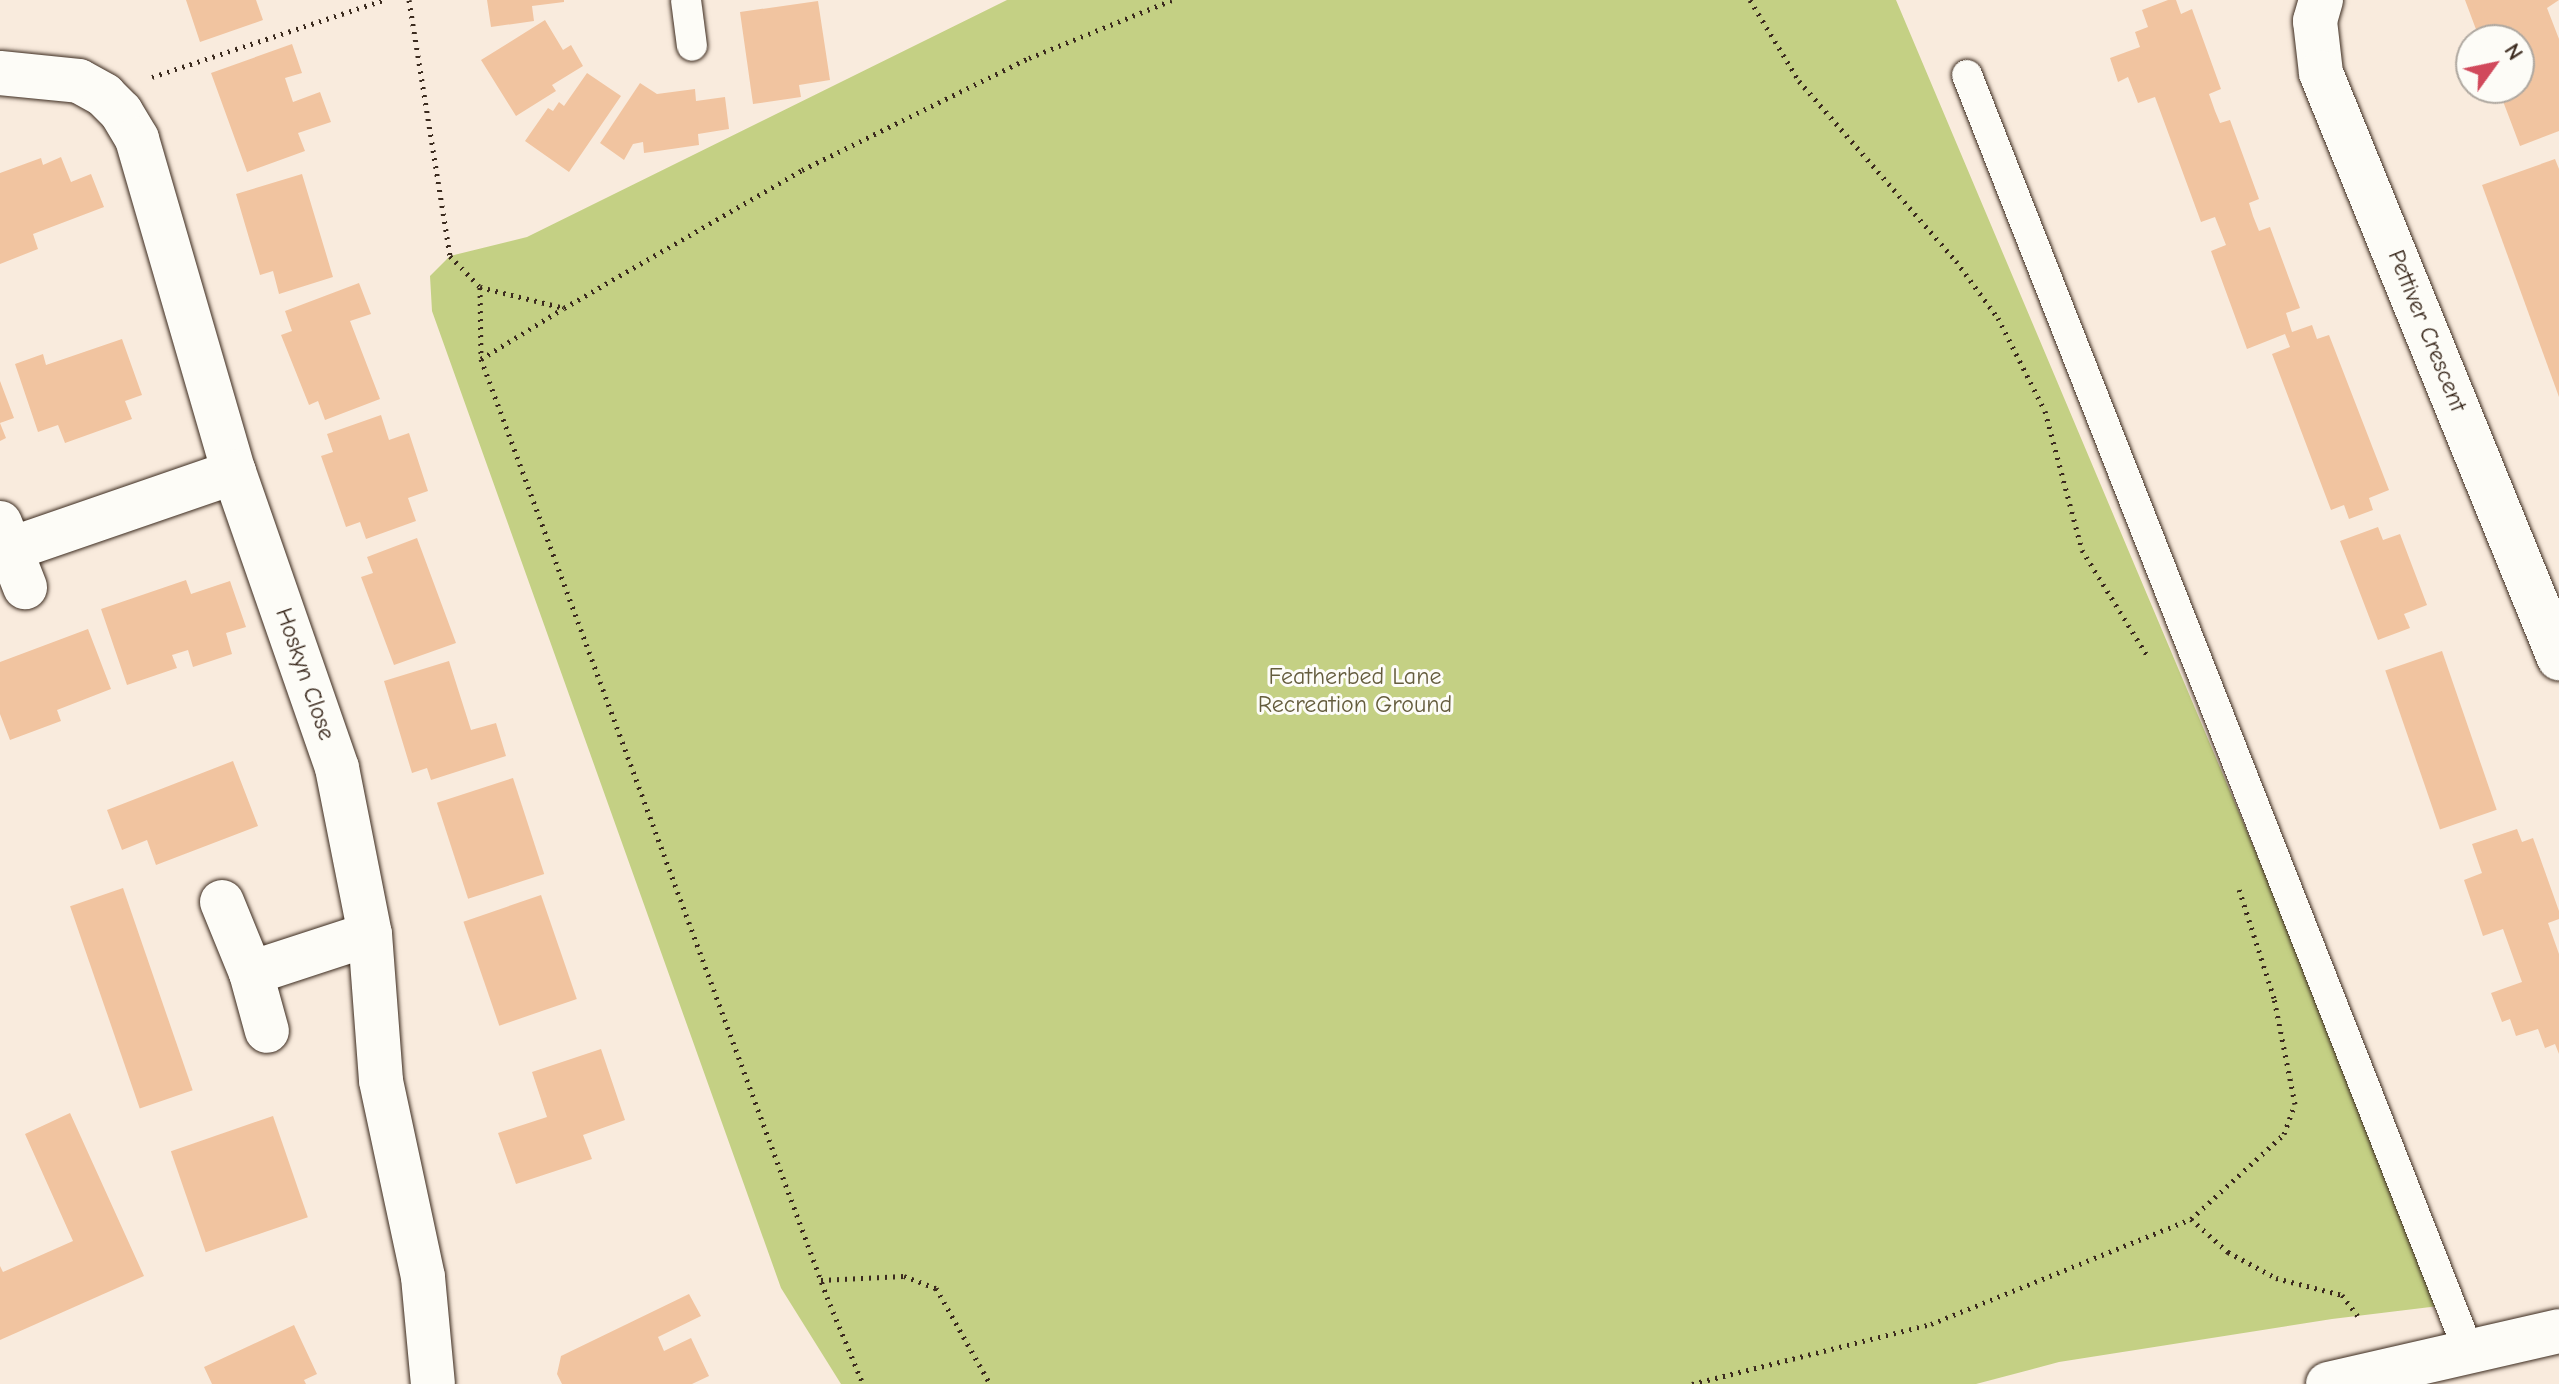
<!DOCTYPE html>
<style>
body{margin:0}
#map{position:relative;width:2559px;height:1384px;overflow:hidden;background:#f9ebdd;font-family:"Comic Neue",sans-serif}
div>[style]{position:absolute}
.green>*{inset:0;background:#c4d084}
.building>*{inset:0;background:#f1c4a0;transform-origin:0 0}
.path>*{height:5px;margin-top:-2.5px;transform-origin:0;background:repeating-linear-gradient(90deg,#3b2a1e 0 2px,transparent 0 8px)}
.roads{filter:drop-shadow(0 0 2px #3b2a1e) drop-shadow(0 0 2px #3b2a1e)}
.lane>*{height:30px;margin:-15px;padding:0 15px;transform-origin:15px;border-radius:15px;background:#fdfcf7}
.street>*{height:44px;margin:-22px;padding:0 22px;transform-origin:22px;border-radius:22px;background:#fdfcf7}
span{translate:-50% -50%;white-space:nowrap;text-align:center;line-height:1.15;-webkit-text-stroke:6px #fdfcf7;paint-order:stroke}
.street-label{font-size:24px;color:#3b2a1e}
.park-label{font-size:24px;color:#645c3d}
.north{position:absolute;left:2455px;top:24px;width:80px;height:80px;box-sizing:border-box;background:#fdfcf7;border:2px solid #afa8a0;border-radius:50%;rotate:57deg;font-size:22px;font-weight:700;line-height:32px;text-align:center;color:#3b2a1e}
.north::after{content:'';display:block;margin:auto;width:28px;height:36px;background:#d1495b;clip-path:polygon(50% 0,100% 100%,50% 72%,0 100%)}
</style>
<div id="map">
<div class="green">
<div style="clip-path:polygon(1007px 0,1896px 0,2447px 1305px,2332px 1319px,2059px 1362px,1976px 1384px,841px 1384px,781px 1288px,432px 311px,430px 276px,450px 256px,527px 237px)"></div>
</div>
<div class="building">
<div style="clip-path:polygon(186px 0,256px 0,263px 20px,200px 42px)"></div>
<div style="clip-path:polygon(487px 0,564px 0,564px 2px,532px 6px,534px 21px,491px 27px)"></div>
<div style="clip-path:polygon(2168px 0,2176px 0,2181px 14px,2192px 9px,2221px 89px,2209px 94px,2215px 111px,2220px 123px,2230px 120px,2259px 199px,2249px 203px,2253px 216px,2259px 231px,2270px 227px,2300px 308px,2286px 313px,2292px 332px,2312px 325px,2317px 339px,2329px 335px,2389px 490px,2369px 498px,2373px 510px,2349px 519px,2344px 505px,2331px 510px,2272px 354px,2290px 347px,2285px 334px,2247px 349px,2211px 251px,2226px 245px,2215px 217px,2201px 222px,2155px 97px,2138px 103px,2128px 77px,2118px 82px,2110px 58px,2140px 47px,2135px 32px,2148px 27px,2142px 10px)"></div>
<div style="clip-path:polygon(2465px 0,2559px 0,2547px 8px,2559px 39px,2559px 131px,2520px 146px,2498px 88px,2519px 88px,2519px 40px,2480px 40px)"></div>
<div style="clip-path:polygon(818px 1px,830px 80px,799px 85px,801px 97px,753px 104px,740px 12px)"></div>
<div style="clip-path:polygon(545px 20px,563px 50px,571px 45px,583px 66px,552px 85px,556px 91px,516px 116px,481px 60px)"></div>
<div style="clip-path:polygon(292px 44px,302px 73px,285px 78px,293px 102px,320px 92px,331px 122px,298px 133px,305px 151px,247px 172px,211px 73px)"></div>
<div style="clip-path:polygon(587px 73px,621px 96px,569px 172px,525px 141px,548px 108px,553px 111px,559px 102px,564px 106px)"></div>
<div style="clip-path:polygon(640px 83px,657px 94px,695px 89px,696px 101px,725px 97px,729px 129px,698px 134px,699px 145px,644px 153px,643px 142px,633px 144px,624px 160px,600px 143px)"></div>
<div style="clip-path:polygon(61px 157px,71px 182px,91px 174px,104px 207px,33px 234px,38px 249px,0 264px,0 173px,41px 158px,43px 165px)"></div>
<div style="clip-path:polygon(2555px 159px,2559px 169px,2559px 397px,2482px 185px)"></div>
<div style="clip-path:polygon(302px 174px,333px 277px,279px 294px,273px 271px,260px 275px,236px 194px)"></div>
<div style="clip-path:polygon(359px 283px,371px 314px,350px 321px,380px 399px,325px 420px,318px 401px,309px 405px,281px 335px,292px 331px,285px 311px)"></div>
<div style="clip-path:polygon(122px 339px,142px 395px,125px 401px,132px 419px,65px 443px,58px 425px,38px 432px,15px 364px,43px 354px,46px 365px)"></div>
<div style="clip-path:polygon(0 381px,14px 418px,0 423px,6px 438px,0 441px)"></div>
<div style="clip-path:polygon(381px 415px,389px 440px,409px 433px,428px 491px,408px 498px,416px 521px,366px 539px,360px 522px,346px 527px,321px 456px,333px 452px,327px 434px)"></div>
<div style="clip-path:polygon(2378px 527px,2383px 540px,2400px 534px,2427px 605px,2404px 614px,2410px 628px,2378px 640px,2340px 541px)"></div>
<div style="clip-path:polygon(417px 538px,456px 643px,394px 665px,361px 577px,373px 573px,367px 557px)"></div>
<div style="clip-path:polygon(186px 580px,191px 594px,230px 581px,246px 627px,226px 633px,232px 654px,193px 667px,188px 650px,172px 655px,177px 668px,127px 685px,101px 609px)"></div>
<div style="clip-path:polygon(88px 629px,111px 689px,57px 710px,61px 721px,10px 740px,0 714px,0 662px)"></div>
<div style="left:2442px;top:651px;width:168px;height:60px;rotate:71deg"></div>
<div style="clip-path:polygon(449px 661px,471px 730px,496px 723px,506px 756px,431px 780px,427px 768px,412px 773px,384px 681px)"></div>
<div style="clip-path:polygon(233px 761px,258px 826px,156px 865px,147px 840px,122px 850px,107px 810px)"></div>
<div style="left:513px;top:778px;width:101px;height:80px;rotate:72deg"></div>
<div style="clip-path:polygon(2517px 829px,2522px 842px,2533px 838px,2559px 911px,2559px 919px,2548px 923px,2559px 954px,2559px 1054px,2555px 1044px,2545px 1048px,2538px 1029px,2516px 1036px,2510px 1019px,2502px 1022px,2491px 993px,2522px 982px,2503px 929px,2483px 936px,2464px 880px,2482px 873px,2472px 844px)"></div>
<div style="left:123px;top:888px;width:214px;height:56px;rotate:71deg"></div>
<div style="left:541px;top:895px;width:110px;height:82px;rotate:71deg"></div>
<div style="clip-path:polygon(601px 1049px,625px 1120px,583px 1135px,592px 1159px,516px 1184px,498px 1133px,547px 1117px,532px 1072px)"></div>
<div style="clip-path:polygon(70px 1113px,144px 1276px,0 1340px,0 1266px,3px 1272px,73px 1241px,25px 1134px)"></div>
<div style="left:273px;top:1116px;width:107px;height:108px;rotate:71deg"></div>
<div style="clip-path:polygon(689px 1294px,701px 1316px,658px 1337px,664px 1351px,691px 1338px,709px 1376px,692px 1384px,562px 1384px,557px 1374px,561px 1356px)"></div>
<div style="clip-path:polygon(294px 1325px,317px 1374px,304px 1380px,306px 1384px,212px 1384px,204px 1367px)"></div>
</div>
<div class="path">
<div style="left:409px;top:0;width:259px;rotate:80.9deg"></div>
<div style="left:450px;top:256px;width:43px;rotate:45.9deg"></div>
<div style="left:480px;top:287px;width:72px;rotate:89.2deg"></div>
<div style="left:481px;top:359px;width:1000px;rotate:69.75deg"></div>
<div style="left:827px;top:1297px;width:94px;rotate:67.5deg"></div>
<div style="left:1750px;top:0;width:95px;rotate:58.8deg"></div>
<div style="left:1799px;top:81px;width:239px;rotate:48.9deg"></div>
<div style="left:1956px;top:261px;width:71px;rotate:53.6deg"></div>
<div style="left:1998px;top:318px;width:104px;rotate:63.2deg"></div>
<div style="left:2045px;top:411px;width:144px;rotate:75.1deg"></div>
<div style="left:2082px;top:550px;width:126px;rotate:58.3deg"></div>
<div style="left:152px;top:77px;width:243px;rotate:-18.4deg"></div>
<div style="left:480px;top:287px;width:87px;rotate:14deg"></div>
<div style="left:564px;top:308px;width:275px;rotate:-30.1deg"></div>
<div style="left:802px;top:170px;width:253px;rotate:-26.3deg"></div>
<div style="left:1029px;top:58px;width:154px;rotate:-22.1deg"></div>
<div style="left:481px;top:359px;width:97px;rotate:-31.6deg"></div>
<div style="left:2191px;top:1219px;width:50px;rotate:41.7deg"></div>
<div style="left:2228px;top:1252px;width:55px;rotate:28.4deg"></div>
<div style="left:2276px;top:1278px;width:68px;rotate:14.4deg"></div>
<div style="left:2342px;top:1295px;width:26px;rotate:53deg"></div>
<div style="left:821px;top:1280px;width:83px;rotate:-2.8deg"></div>
<div style="left:904px;top:1276px;width:34px;rotate:21deg"></div>
<div style="left:936px;top:1288px;width:110px;rotate:60.6deg"></div>
<div style="left:1692px;top:1384px;width:246px;rotate:-14.1deg"></div>
<div style="left:1931px;top:1324px;width:280px;rotate:-22deg"></div>
<div style="left:2191px;top:1219px;width:126px;rotate:-42.4deg"></div>
<div style="left:2284px;top:1134px;width:32px;rotate:-70deg"></div>
<div style="left:2295px;top:1104px;width:108px;rotate:-101.2deg"></div>
<div style="left:2274px;top:998px;width:114px;rotate:-107.8deg"></div>
</div>
<div class="roads">
<div class="lane">
<div style="left:686px;top:0;width:46px;rotate:82.6deg"></div>
<div style="left:1967px;top:75px;width:1372px;rotate:68.54deg"></div>
</div>
<div class="street">
<div style="left:2321px;top:0;width:22px;rotate:106deg"></div>
<div style="left:2315px;top:21px;width:52px;rotate:83.4deg"></div>
<div style="left:2321px;top:73px;width:632px;rotate:67.86deg"></div>
<div style="left:0;top:73px;width:79px;rotate:5.8deg"></div>
<div style="left:79px;top:81px;width:29px;rotate:29deg"></div>
<div style="left:104px;top:95px;width:24px;rotate:45deg"></div>
<div style="left:121px;top:112px;width:31px;rotate:59deg"></div>
<div style="left:137px;top:139px;width:347px;rotate:73.8deg"></div>
<div style="left:234px;top:472px;width:313px;rotate:70.8deg"></div>
<div style="left:337px;top:768px;width:169px;rotate:78.8deg"></div>
<div style="left:370px;top:934px;width:147px;rotate:85.7deg"></div>
<div style="left:381px;top:1081px;width:200px;rotate:77.9deg"></div>
<div style="left:423px;top:1277px;width:107px;rotate:84.7deg"></div>
<div style="left:0;top:523px;width:69px;rotate:68.7deg"></div>
<div style="left:11px;top:549px;width:236px;rotate:-19deg"></div>
<div style="left:222px;top:902px;width:77px;rotate:67.8deg"></div>
<div style="left:251px;top:973px;width:60px;rotate:74.6deg"></div>
<div style="left:251px;top:973px;width:125px;rotate:-18.1deg"></div>
<div style="left:2328px;top:1384px;width:237px;rotate:-12.9deg"></div>
</div>
</div>
<div class="street-label">
<span style="left:2427px;top:331px;rotate:68deg">Pettiver Crescent</span>
<span style="left:305px;top:674px;rotate:71deg">Hoskyn Close</span>
</div>
<div class="park-label">
<span style="left:1355px;top:691px">Featherbed Lane<br>Recreation Ground</span>
</div>
<div class="north">N</div>
</div>
